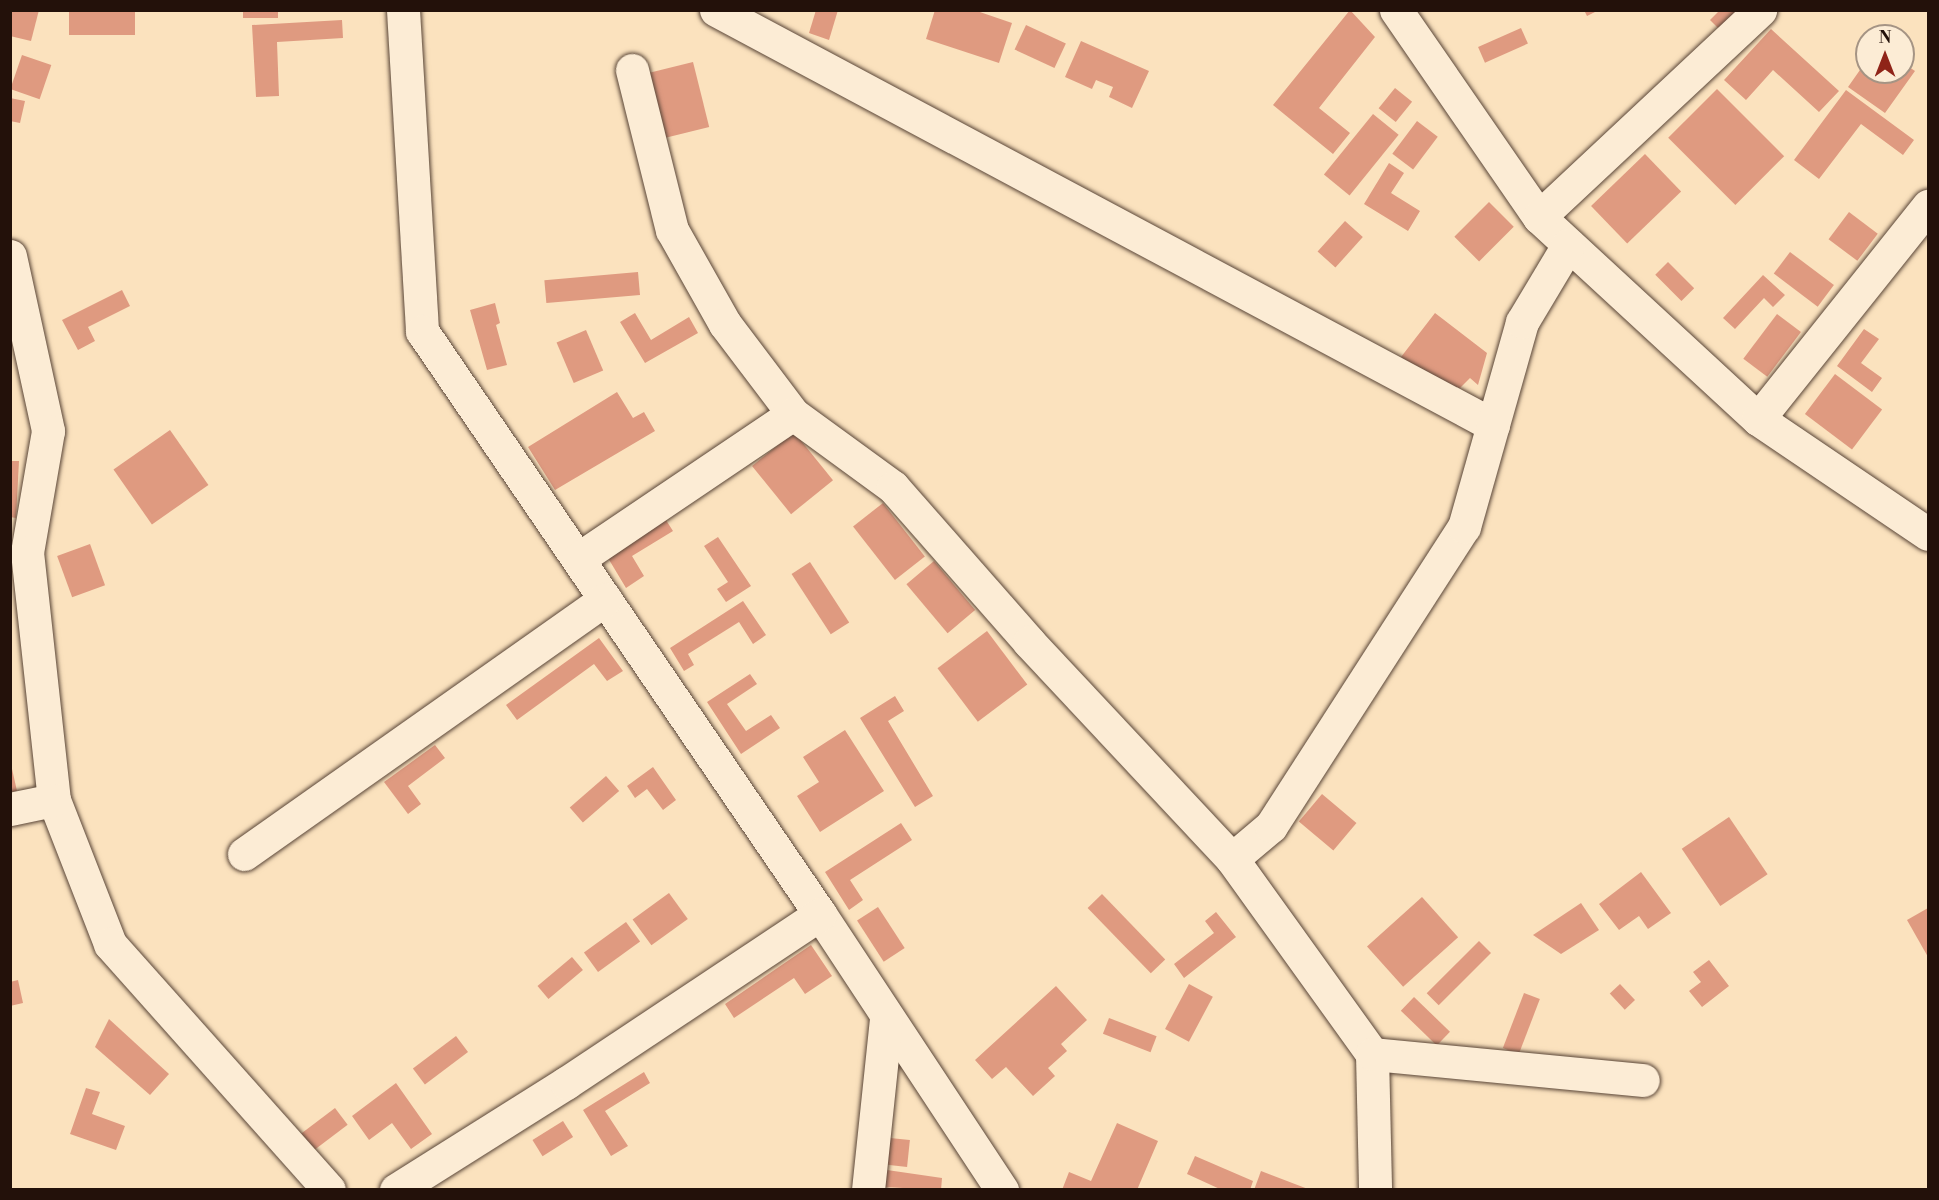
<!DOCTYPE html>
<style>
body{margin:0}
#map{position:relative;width:1939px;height:1200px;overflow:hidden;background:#fbe2be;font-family:"Libre Bodoni",serif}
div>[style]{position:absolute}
.building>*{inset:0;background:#df9a80;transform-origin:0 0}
.roads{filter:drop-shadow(0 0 2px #594537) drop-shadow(0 0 2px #594537)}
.minor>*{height:33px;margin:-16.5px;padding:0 16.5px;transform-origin:16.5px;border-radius:16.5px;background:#fcecd5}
span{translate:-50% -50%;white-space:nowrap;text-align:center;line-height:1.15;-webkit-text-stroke:4.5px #fcecd5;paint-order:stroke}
.frame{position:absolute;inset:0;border:12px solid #23110a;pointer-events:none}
.north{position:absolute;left:1855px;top:24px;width:60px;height:60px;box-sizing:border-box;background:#fcecd5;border:2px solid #a59484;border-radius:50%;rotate:0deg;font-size:16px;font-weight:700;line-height:24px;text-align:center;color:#23110a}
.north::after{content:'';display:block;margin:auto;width:21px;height:27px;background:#8f2418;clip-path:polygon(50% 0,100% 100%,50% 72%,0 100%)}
</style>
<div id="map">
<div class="building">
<div style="clip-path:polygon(10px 10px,39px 10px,31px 41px,10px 36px)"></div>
<div style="left:69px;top:10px;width:66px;height:25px"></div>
<div style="left:243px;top:10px;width:35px;height:8px"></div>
<div style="clip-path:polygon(816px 10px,838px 10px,829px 40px,809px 33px)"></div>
<div style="clip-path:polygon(935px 10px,974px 10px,1012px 23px,999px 63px,926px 39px)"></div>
<div style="clip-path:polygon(1350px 10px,1375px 37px,1319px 108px,1350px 133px,1333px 154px,1273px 105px)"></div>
<div style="clip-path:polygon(1584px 10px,1599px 10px,1587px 16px)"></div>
<div style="clip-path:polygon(1720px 10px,1750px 10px,1725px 35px,1710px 20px)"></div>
<div style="clip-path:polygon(342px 20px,343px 38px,277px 42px,279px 96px,256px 97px,252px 25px)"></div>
<div style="left:1026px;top:25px;width:44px;height:27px;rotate:25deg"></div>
<div style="left:1521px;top:28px;width:17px;height:47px;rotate:66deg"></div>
<div style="clip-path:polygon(1771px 29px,1839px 91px,1819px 112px,1773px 70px,1746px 100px,1724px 80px)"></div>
<div style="clip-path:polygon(1081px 41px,1149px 71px,1132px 108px,1109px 97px,1113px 87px,1096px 80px,1092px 89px,1065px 77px)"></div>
<div style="left:22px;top:55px;width:31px;height:36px;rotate:19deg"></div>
<div style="clip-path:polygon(1867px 60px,1867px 72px,1903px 72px,1903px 63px,1915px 71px,1885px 113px,1848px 87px)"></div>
<div style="left:693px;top:62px;width:67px;height:48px;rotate:76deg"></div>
<div style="left:1395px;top:88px;width:22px;height:26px;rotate:39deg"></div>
<div style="left:1717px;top:89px;width:95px;height:69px;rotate:45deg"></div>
<div style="clip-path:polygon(1846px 90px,1914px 140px,1903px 155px,1861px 124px,1819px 179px,1794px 160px)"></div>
<div style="clip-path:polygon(10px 98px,25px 101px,20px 123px,10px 121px)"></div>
<div style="left:1373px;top:114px;width:33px;height:78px;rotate:39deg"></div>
<div style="left:1417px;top:121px;width:26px;height:41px;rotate:37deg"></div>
<div style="left:1645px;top:154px;width:52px;height:75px;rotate:46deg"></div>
<div style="clip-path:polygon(1389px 163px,1404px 173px,1391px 193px,1420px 211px,1408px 231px,1364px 204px)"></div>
<div style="left:1489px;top:202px;width:35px;height:49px;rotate:45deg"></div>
<div style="left:1849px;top:212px;width:36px;height:34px;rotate:37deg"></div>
<div style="left:1345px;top:221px;width:24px;height:41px;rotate:42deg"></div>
<div style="left:1790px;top:252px;width:55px;height:27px;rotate:37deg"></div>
<div style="left:1668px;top:262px;width:37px;height:18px;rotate:45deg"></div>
<div style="left:638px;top:272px;width:23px;height:94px;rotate:85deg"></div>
<div style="clip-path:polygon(1763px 275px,1785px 295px,1773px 307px,1764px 298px,1735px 329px,1723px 318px)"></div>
<div style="clip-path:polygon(122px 290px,130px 306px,88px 327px,95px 341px,78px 350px,62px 320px)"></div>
<div style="clip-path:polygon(495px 303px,500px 323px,496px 325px,507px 365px,487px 370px,470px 310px)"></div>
<div style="clip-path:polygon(635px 313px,651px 340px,689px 317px,698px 333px,645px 363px,620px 322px)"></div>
<div style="clip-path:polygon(1435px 313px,1487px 353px,1478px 385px,1470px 378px,1452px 396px,1401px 357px)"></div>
<div style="left:1777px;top:314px;width:30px;height:56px;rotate:37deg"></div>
<div style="clip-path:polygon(1864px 329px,1879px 339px,1861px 363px,1882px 378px,1872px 392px,1837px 366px)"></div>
<div style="left:586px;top:330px;width:44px;height:32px;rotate:67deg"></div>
<div style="left:1835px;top:374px;width:59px;height:50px;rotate:37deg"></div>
<div style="clip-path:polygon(617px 392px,633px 418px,644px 412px,655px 431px,555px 490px,528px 447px)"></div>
<div style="left:170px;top:430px;width:67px;height:69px;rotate:55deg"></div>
<div style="left:794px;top:432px;width:62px;height:54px;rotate:51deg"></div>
<div style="clip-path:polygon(10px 461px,19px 461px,16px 518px,10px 517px)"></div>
<div style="left:883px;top:503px;width:68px;height:38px;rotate:52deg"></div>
<div style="clip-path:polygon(664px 517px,673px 531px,632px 556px,644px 576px,626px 588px,605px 553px)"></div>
<div style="clip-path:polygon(718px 537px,751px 586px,726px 602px,717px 589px,728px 582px,704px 546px)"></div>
<div style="left:90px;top:544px;width:44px;height:35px;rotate:70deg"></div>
<div style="left:934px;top:561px;width:64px;height:36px;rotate:50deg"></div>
<div style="left:810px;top:562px;width:72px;height:22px;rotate:57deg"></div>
<div style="clip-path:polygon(743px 601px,766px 635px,753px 644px,739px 622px,688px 654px,694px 665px,684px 671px,670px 648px)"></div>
<div style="left:987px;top:631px;width:67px;height:62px;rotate:53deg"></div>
<div style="clip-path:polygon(599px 638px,623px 671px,607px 681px,594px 664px,517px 720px,506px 705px)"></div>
<div style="clip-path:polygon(750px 674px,757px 684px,727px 704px,746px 731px,771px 715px,780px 728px,741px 754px,707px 702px)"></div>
<div style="clip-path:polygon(895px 696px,904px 711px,888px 721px,933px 796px,915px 807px,860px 718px)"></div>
<div style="clip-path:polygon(845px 730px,884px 791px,820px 832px,797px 796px,819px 782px,803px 757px)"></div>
<div style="clip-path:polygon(435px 745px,445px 758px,408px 786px,421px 804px,408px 814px,384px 782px)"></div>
<div style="clip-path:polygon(10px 760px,17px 791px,10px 792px)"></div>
<div style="clip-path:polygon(653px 767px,676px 800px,663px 810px,647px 789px,635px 798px,627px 786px)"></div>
<div style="left:606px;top:776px;width:20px;height:48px;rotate:49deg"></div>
<div style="left:1322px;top:794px;width:45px;height:36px;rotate:40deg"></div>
<div style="left:1729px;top:817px;width:69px;height:57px;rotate:56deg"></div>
<div style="clip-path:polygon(901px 823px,912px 840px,850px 880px,863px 900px,849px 910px,825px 872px)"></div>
<div style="clip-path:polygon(1641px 872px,1671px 913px,1648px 929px,1639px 916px,1619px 930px,1599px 904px)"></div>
<div style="left:669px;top:893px;width:32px;height:45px;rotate:54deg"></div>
<div style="left:1102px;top:894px;width:91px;height:20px;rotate:46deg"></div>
<div style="left:1422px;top:897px;width:54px;height:74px;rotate:48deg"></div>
<div style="clip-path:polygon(1581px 903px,1599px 930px,1561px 954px,1533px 935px)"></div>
<div style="left:878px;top:907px;width:49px;height:25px;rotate:57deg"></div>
<div style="clip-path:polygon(1928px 908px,1928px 957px,1907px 920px)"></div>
<div style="clip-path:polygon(1216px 912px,1236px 937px,1184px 978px,1174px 964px,1214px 933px,1205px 921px)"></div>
<div style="left:626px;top:922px;width:24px;height:52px;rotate:54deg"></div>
<div style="left:1479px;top:941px;width:17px;height:74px;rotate:45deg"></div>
<div style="clip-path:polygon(811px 945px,832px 976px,805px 994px,794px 978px,734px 1018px,725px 1004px)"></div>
<div style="left:572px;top:957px;width:17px;height:45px;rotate:50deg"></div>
<div style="clip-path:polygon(1709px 960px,1729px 986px,1702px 1007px,1689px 991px,1701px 982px,1693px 972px)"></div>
<div style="clip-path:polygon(18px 980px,23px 1003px,10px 1006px,10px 982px)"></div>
<div style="left:1189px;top:984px;width:27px;height:51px;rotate:28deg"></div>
<div style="left:1620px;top:984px;width:22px;height:14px;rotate:47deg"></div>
<div style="clip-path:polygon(1056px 986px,1087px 1020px,1061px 1044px,1067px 1051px,1048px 1068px,1055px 1076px,1033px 1096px,1006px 1067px,992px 1079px,975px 1060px)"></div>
<div style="left:1524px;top:993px;width:17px;height:59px;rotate:21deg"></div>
<div style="left:1414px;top:997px;width:50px;height:19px;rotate:44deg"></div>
<div style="left:1109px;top:1018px;width:51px;height:17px;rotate:21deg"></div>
<div style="clip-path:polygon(109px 1019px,169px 1074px,150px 1095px,95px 1047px)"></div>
<div style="left:456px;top:1036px;width:20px;height:54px;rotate:53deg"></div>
<div style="clip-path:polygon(644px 1072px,650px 1083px,605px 1111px,628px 1146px,611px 1156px,583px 1110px)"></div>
<div style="clip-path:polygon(396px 1083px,432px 1134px,411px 1149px,392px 1123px,369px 1140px,352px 1116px)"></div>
<div style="clip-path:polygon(86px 1088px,100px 1092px,92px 1114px,125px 1126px,116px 1150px,70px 1134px)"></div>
<div style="left:335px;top:1108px;width:21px;height:53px;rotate:53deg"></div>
<div style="left:563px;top:1121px;width:19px;height:36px;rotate:58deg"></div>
<div style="clip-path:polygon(1117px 1123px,1158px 1141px,1137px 1190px,1062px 1190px,1069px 1172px,1091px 1181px)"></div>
<div style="left:890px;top:1138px;width:20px;height:27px;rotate:6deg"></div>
<div style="clip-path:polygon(1195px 1156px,1253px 1181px,1250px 1190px,1222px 1190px,1187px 1174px)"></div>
<div style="clip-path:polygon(887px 1170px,942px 1178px,941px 1190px,884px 1187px)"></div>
<div style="clip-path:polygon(1261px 1171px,1308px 1189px,1308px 1190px,1254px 1190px)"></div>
</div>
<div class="roads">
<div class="minor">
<div style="left:403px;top:10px;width:322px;rotate:86.6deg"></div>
<div style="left:422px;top:331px;width:706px;rotate:55.68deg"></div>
<div style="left:820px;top:914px;width:331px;rotate:56.6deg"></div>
<div style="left:716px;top:10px;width:881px;rotate:28.11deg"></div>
<div style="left:1396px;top:10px;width:252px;rotate:55.4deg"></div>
<div style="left:1539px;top:217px;width:298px;rotate:42.7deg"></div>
<div style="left:1758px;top:419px;width:205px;rotate:34.1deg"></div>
<div style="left:632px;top:70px;width:165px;rotate:76deg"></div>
<div style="left:672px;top:230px;width:108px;rotate:60.6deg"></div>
<div style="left:725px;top:324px;width:113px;rotate:52.9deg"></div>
<div style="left:793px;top:414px;width:124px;rotate:36.1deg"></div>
<div style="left:893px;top:487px;width:206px;rotate:48.7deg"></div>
<div style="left:1029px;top:642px;width:297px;rotate:46.9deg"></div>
<div style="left:1232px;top:859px;width:240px;rotate:54.3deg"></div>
<div style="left:1372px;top:1054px;width:136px;rotate:88.7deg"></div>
<div style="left:1539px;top:217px;width:303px;rotate:-43.1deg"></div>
<div style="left:10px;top:256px;width:179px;rotate:77.7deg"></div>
<div style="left:48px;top:431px;width:123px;rotate:99.8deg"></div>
<div style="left:27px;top:552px;width:249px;rotate:83.8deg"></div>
<div style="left:54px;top:800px;width:155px;rotate:68.7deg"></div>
<div style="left:110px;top:944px;width:329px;rotate:48.3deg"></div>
<div style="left:1758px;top:419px;width:273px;rotate:-51.4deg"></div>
<div style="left:578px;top:559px;width:259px;rotate:-34deg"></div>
<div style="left:10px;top:809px;width:45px;rotate:-11.6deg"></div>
<div style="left:244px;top:854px;width:442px;rotate:-35.2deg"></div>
<div style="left:1232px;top:859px;width:51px;rotate:-40.2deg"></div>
<div style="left:1271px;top:826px;width:356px;rotate:-57.2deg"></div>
<div style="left:1464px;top:527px;width:213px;rotate:-74.2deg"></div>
<div style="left:1522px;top:322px;width:90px;rotate:-59.1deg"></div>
<div style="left:1372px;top:1054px;width:272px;rotate:5.5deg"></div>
<div style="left:396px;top:1190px;width:201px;rotate:-32.2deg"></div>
<div style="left:566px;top:1083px;width:305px;rotate:-33.6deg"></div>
<div style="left:868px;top:1190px;width:173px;rotate:-84deg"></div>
</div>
</div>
<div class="frame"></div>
<div class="north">N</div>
</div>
